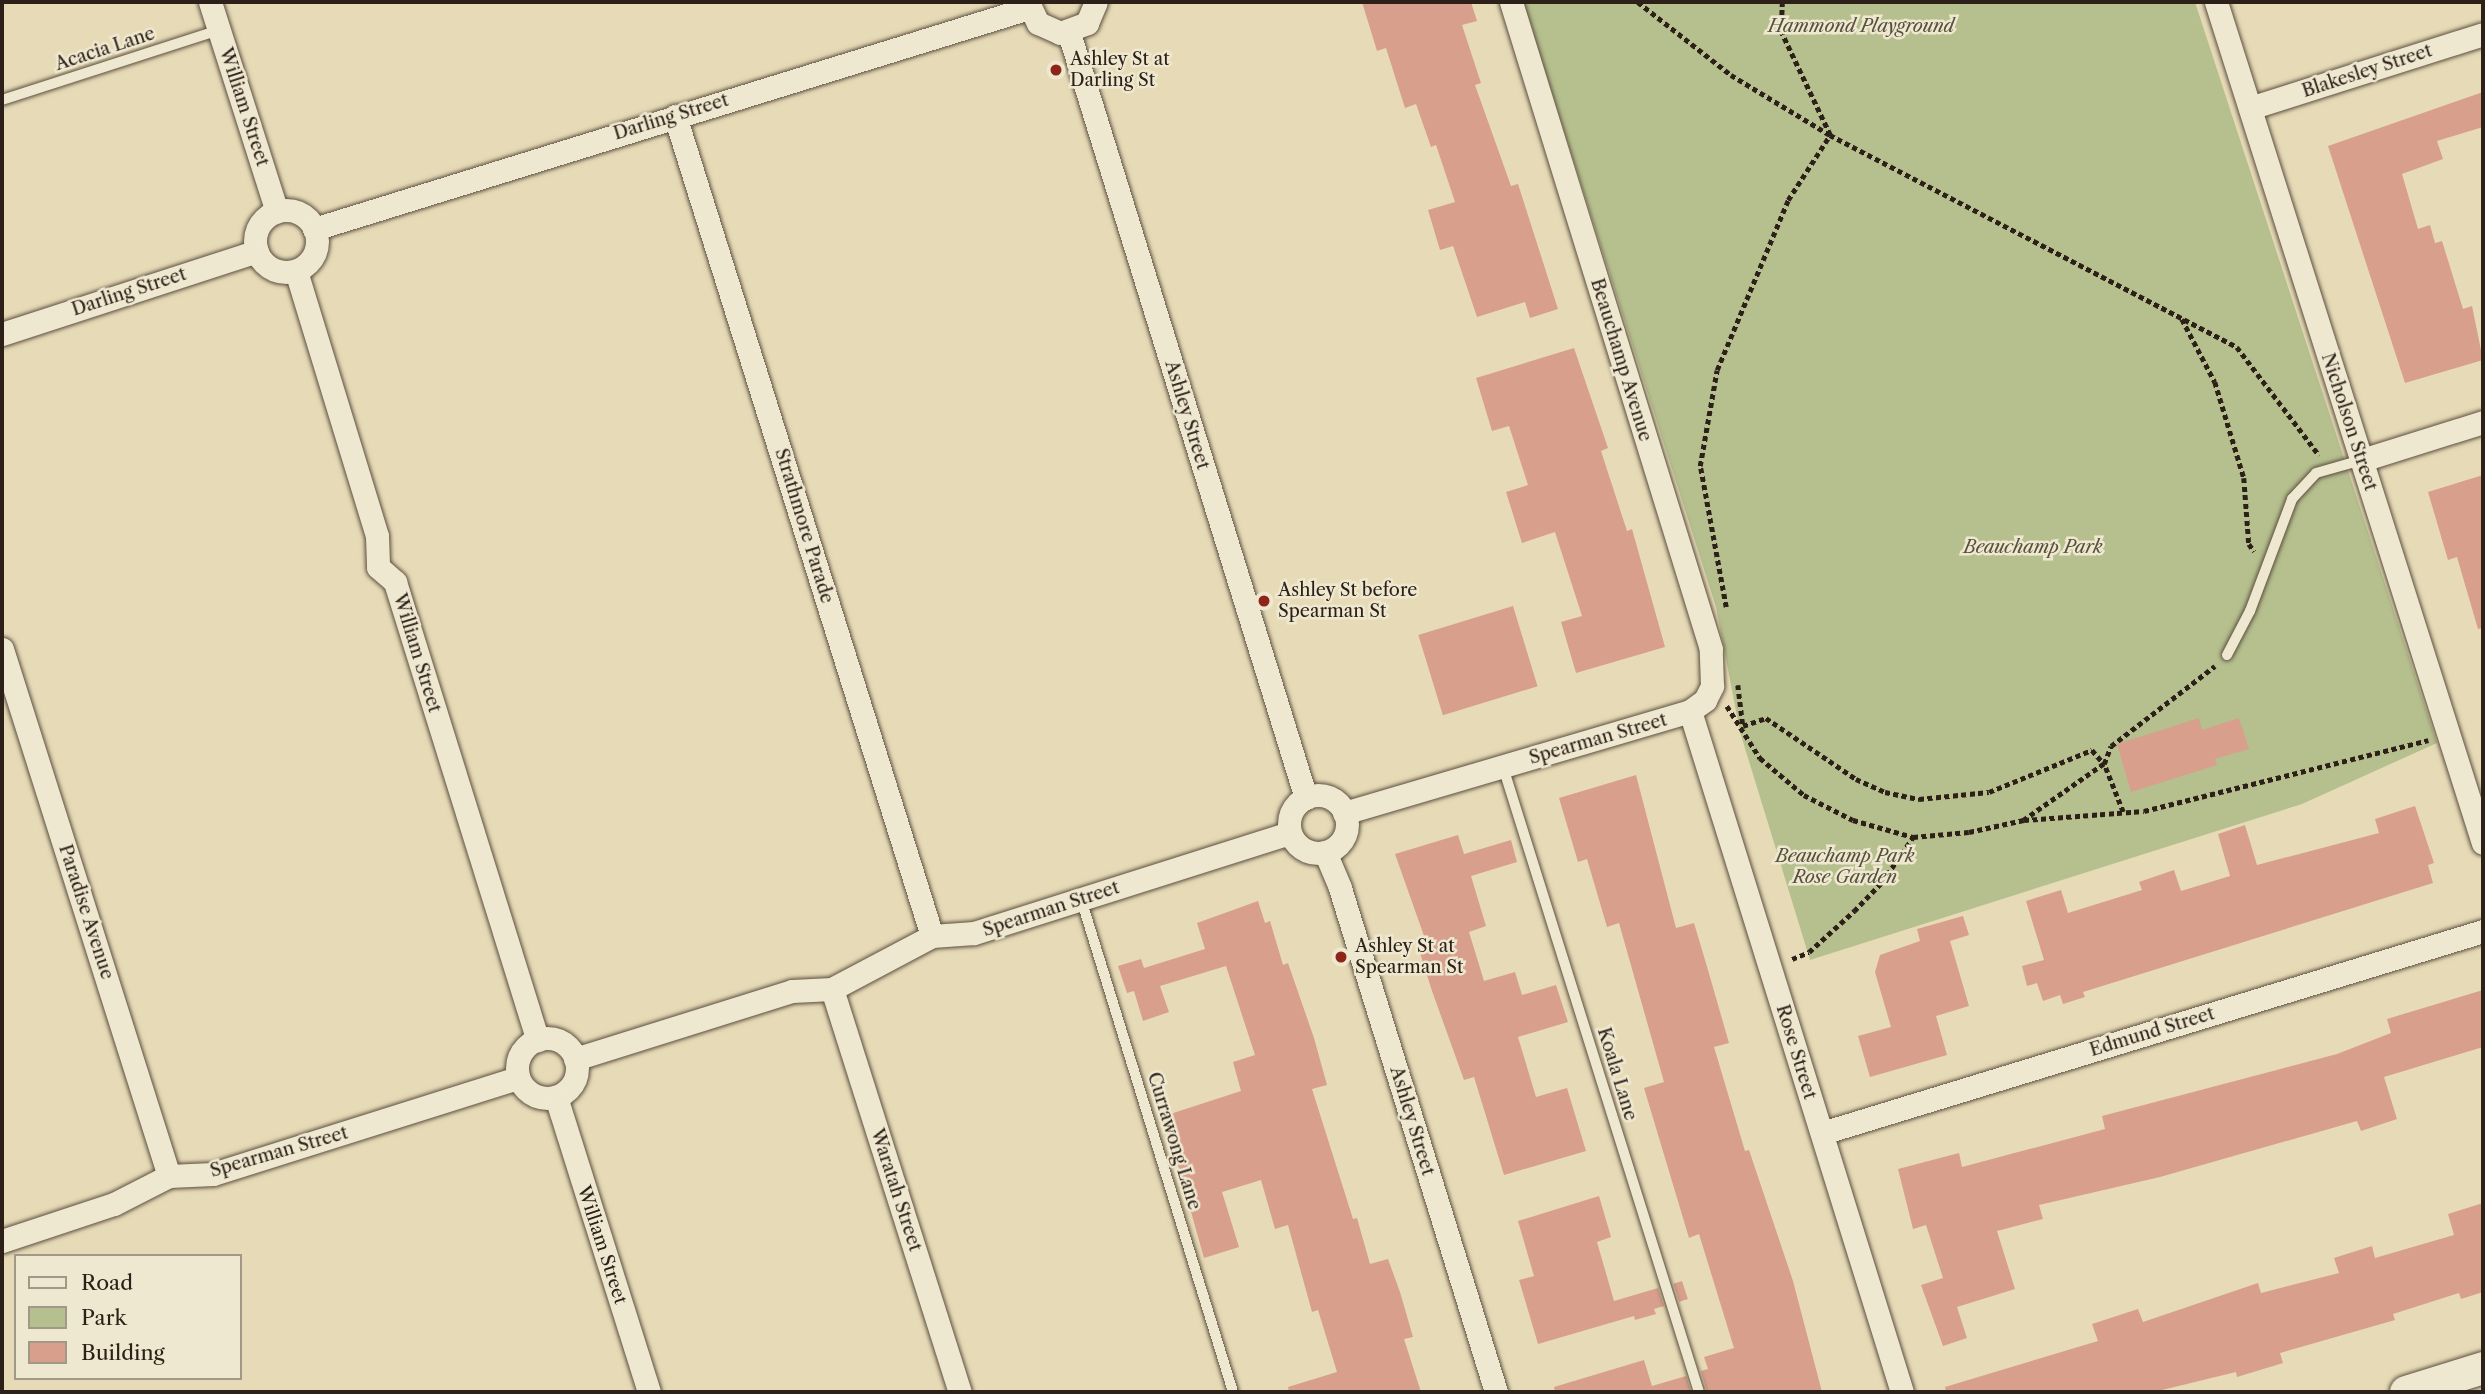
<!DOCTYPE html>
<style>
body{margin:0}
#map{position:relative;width:2485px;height:1394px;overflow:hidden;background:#e7dbb7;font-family:"Libre Caslon Text",serif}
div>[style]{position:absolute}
.green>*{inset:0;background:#b6c08e}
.building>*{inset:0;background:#d89f8c;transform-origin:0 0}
.path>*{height:4.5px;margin-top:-2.25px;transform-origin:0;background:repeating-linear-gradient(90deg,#2d2019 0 5px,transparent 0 8.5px)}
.roads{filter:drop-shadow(0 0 2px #5c4f40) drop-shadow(0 0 2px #5c4f40)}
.lane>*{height:10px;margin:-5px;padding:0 5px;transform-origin:5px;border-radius:5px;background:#efe8d0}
.street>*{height:23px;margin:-11.5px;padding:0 11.5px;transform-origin:11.5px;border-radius:11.5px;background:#efe8d0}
.street>.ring{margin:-11.5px;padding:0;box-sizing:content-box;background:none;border:23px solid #efe8d0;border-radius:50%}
.secondary>*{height:32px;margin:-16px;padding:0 16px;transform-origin:16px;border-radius:16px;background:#efe8d0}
.dots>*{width:19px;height:19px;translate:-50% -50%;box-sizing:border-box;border:4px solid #efe8d0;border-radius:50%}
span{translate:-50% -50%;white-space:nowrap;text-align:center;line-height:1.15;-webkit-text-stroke:5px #efe8d0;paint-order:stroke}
.park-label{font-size:18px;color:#56503c;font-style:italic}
.street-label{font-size:18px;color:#2d2019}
.poi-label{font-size:18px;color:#2d2019}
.left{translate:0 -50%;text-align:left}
.frame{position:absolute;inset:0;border:4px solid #2d2019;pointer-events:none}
.legend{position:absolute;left:14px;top:1254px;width:228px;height:126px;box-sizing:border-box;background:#efe8d0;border:2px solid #a19887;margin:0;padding:9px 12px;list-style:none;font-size:21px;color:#2d2019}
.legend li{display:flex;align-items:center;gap:14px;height:35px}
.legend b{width:35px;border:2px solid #a19887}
</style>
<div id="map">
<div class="green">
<div style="clip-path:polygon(1523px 2px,2195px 2px,2437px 743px,2302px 804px,1810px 960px,1740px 732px,1716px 607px)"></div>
</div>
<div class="building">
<div style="clip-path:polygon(1362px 2px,1471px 2px,1477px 21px,1462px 25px,1481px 83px,1475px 85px,1511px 186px,1518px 184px,1558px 309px,1530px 318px,1525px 302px,1477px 317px,1453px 246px,1440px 250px,1428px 210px,1455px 202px,1436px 145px,1431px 147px,1416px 104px,1405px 108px,1386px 48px,1377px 51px)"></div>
<div style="clip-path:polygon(2483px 92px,2483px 127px,2437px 141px,2443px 159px,2402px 174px,2418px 229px,2430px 225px,2435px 243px,2442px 241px,2463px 309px,2472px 306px,2483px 360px,2405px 383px,2328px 146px)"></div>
<div style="clip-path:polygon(1574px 348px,1608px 448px,1601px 451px,1627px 531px,1632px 529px,1665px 647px,1576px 673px,1561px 622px,1582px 616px,1555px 532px,1522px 543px,1506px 492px,1528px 485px,1509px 426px,1492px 431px,1476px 378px)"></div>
<div style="clip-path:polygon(2483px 475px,2483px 628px,2478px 629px,2457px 557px,2448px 560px,2428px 492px)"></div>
<div style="left:1513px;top:606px;width:84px;height:99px;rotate:73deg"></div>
<div style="clip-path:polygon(2199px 718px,2202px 730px,2239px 718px,2249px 749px,2215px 759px,2217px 765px,2131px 792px,2117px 744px)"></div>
<div style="clip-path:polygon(1636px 775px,1676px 928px,1694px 923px,1708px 970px,1729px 1043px,1714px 1047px,1745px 1151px,1749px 1150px,1793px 1281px,1822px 1392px,1707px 1392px,1701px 1371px,1708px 1369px,1704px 1357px,1734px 1348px,1699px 1234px,1689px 1238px,1644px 1088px,1664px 1082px,1619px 923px,1607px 927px,1587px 859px,1578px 862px,1559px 798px)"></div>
<div style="clip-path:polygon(2415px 806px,2434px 863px,2428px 865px,2433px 883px,2083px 992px,2085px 997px,2063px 1004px,2060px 995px,2043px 1001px,2037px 983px,2027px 986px,2022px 966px,2044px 960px,2026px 901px,2061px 890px,2068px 913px,2142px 890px,2139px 882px,2174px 870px,2181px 891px,2230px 876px,2218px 834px,2245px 825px,2257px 865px,2379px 833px,2375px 819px)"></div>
<div style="clip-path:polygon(1458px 835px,1464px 854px,1511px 840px,1517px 862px,1471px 876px,1486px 926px,1469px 932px,1484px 981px,1515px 972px,1522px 995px,1556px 985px,1568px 1022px,1518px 1037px,1536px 1097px,1567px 1088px,1586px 1151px,1504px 1175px,1474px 1077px,1464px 1080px,1432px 991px,1420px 953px,1429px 950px,1395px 854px)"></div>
<div style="clip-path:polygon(1258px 901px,1265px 923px,1270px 921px,1283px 965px,1288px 963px,1314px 1038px,1327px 1085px,1312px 1089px,1353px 1219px,1357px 1218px,1370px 1264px,1388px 1259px,1400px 1292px,1413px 1337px,1404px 1339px,1421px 1392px,1289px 1392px,1288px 1387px,1337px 1372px,1318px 1310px,1312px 1312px,1288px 1225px,1275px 1229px,1261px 1180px,1222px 1192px,1239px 1247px,1204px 1258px,1164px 1116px,1241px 1091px,1233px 1062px,1255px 1055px,1226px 966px,1160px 986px,1169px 1012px,1143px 1021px,1134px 991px,1127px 993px,1118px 966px,1141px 959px,1144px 968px,1205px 949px,1197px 923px)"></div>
<div style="clip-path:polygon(1963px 916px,1969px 935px,1950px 941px,1969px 1006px,1936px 1016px,1947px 1055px,1870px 1077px,1858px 1036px,1891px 1027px,1875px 972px,1880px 955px,1920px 941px,1917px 929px)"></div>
<div style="clip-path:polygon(2483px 990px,2483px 1047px,2384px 1077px,2397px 1119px,2361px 1131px,2357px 1121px,2160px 1177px,2039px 1205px,2043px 1219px,1997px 1231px,2015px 1289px,1957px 1307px,1967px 1338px,1943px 1346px,1921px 1285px,1943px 1278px,1926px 1225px,1913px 1229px,1898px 1169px,1959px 1153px,1962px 1167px,2105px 1129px,2102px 1116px,2337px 1054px,2391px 1033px,2387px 1019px)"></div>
<div style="clip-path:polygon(1599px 1196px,1611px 1237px,1597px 1242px,1614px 1301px,1658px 1288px,1664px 1306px,1654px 1309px,1656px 1314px,1635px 1320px,1634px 1316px,1538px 1344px,1519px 1280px,1534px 1276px,1518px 1221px)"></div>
<div style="clip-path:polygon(2483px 1203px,2483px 1292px,2461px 1299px,2459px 1293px,2393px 1314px,2395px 1320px,2280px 1353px,2283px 1363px,2237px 1377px,2236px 1372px,2154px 1392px,1946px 1392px,1945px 1387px,2098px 1341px,2092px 1324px,2138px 1309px,2143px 1322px,2258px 1283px,2261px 1293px,2339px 1273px,2334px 1258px,2372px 1246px,2375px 1258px,2454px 1235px,2448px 1214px)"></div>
<div style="left:1682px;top:1281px;width:19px;height:9px;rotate:72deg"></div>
<div style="clip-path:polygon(1644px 1360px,1652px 1386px,1686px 1376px,1691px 1392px,1555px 1392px,1554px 1387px)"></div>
</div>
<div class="path">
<div style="left:1638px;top:2px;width:118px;rotate:38.1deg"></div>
<div style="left:1731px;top:75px;width:116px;rotate:31.2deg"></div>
<div style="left:1830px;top:135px;width:459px;rotate:27.5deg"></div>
<div style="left:2237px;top:347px;width:136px;rotate:52.8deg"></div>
<div style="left:2182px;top:319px;width:71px;rotate:62.4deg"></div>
<div style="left:2215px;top:382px;width:100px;rotate:73.2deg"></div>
<div style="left:2244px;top:478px;width:66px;rotate:85.7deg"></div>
<div style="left:2249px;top:544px;width:9px;rotate:54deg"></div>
<div style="left:1726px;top:607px;width:143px;rotate:-100.4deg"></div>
<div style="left:1700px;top:466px;width:97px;rotate:-80deg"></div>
<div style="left:1717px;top:370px;width:184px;rotate:-67.3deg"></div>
<div style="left:1788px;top:200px;width:77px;rotate:-57.1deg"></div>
<div style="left:1830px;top:135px;width:114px;rotate:-115.4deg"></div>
<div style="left:1781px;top:32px;width:30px;rotate:-88deg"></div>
<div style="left:1738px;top:685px;width:41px;rotate:83deg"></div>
<div style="left:1743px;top:726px;width:24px;rotate:-19deg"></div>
<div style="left:1766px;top:718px;width:109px;rotate:34.1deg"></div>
<div style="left:1856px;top:779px;width:32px;rotate:24deg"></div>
<div style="left:1885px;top:792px;width:35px;rotate:12deg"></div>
<div style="left:1919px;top:799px;width:70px;rotate:-5.7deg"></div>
<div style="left:1989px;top:792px;width:111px;rotate:-22.2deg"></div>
<div style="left:2092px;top:750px;width:18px;rotate:49deg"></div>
<div style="left:2104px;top:764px;width:98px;rotate:145deg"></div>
<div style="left:1727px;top:706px;width:62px;rotate:57.6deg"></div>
<div style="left:1760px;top:758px;width:57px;rotate:40.1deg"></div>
<div style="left:1804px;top:795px;width:55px;rotate:27deg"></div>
<div style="left:1853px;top:820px;width:62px;rotate:15.8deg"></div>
<div style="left:1913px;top:837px;width:56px;rotate:-5.1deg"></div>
<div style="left:1969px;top:832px;width:56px;rotate:-12.3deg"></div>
<div style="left:2024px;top:820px;width:120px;rotate:-4.3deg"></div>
<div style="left:2144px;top:811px;width:293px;rotate:-14deg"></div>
<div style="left:2123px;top:812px;width:52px;rotate:-111.6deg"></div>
<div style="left:2104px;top:764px;width:19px;rotate:-69deg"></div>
<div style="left:2111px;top:746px;width:131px;rotate:-37.6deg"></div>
<div style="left:1792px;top:959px;width:18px;rotate:-22deg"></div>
<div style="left:1809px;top:952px;width:61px;rotate:-42.3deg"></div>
<div style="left:1854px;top:911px;width:40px;rotate:-46deg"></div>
<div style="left:1882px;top:882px;width:55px;rotate:-55.4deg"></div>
</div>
<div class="roads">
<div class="lane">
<div style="left:2px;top:100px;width:228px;rotate:-17.9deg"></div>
<div style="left:2227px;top:655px;width:50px;rotate:-62.4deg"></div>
<div style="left:2250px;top:611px;width:120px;rotate:-69.4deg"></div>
<div style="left:2292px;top:499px;width:35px;rotate:-47deg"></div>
<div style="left:2316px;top:473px;width:48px;rotate:-15.8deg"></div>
<div style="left:1503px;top:767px;width:655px;rotate:72.59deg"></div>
<div style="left:1081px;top:899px;width:516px;rotate:72.86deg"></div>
</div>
<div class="street">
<div style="left:210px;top:2px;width:220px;rotate:72.3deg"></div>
<div style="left:1028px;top:2px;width:23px;rotate:65deg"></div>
<div style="left:1038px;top:23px;width:24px;rotate:24deg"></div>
<div style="left:1060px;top:33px;width:29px;rotate:-20deg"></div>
<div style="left:1087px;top:23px;width:23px;rotate:-67deg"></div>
<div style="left:2216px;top:2px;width:882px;rotate:72.39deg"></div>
<div style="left:1069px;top:33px;width:801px;rotate:72.79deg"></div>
<div style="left:2250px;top:108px;width:244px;rotate:-17.6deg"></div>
<div style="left:675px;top:116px;width:859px;rotate:72.6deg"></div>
<div class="ring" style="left:255px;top:210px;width:39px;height:39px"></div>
<div style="left:314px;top:229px;width:748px;rotate:-17.18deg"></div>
<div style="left:296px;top:271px;width:277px;rotate:73deg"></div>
<div style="left:377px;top:536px;width:31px;rotate:88deg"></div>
<div style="left:378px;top:567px;width:23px;rotate:41deg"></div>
<div style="left:395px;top:582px;width:480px;rotate:72.7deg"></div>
<div style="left:2px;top:334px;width:268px;rotate:-18deg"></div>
<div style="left:2362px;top:460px;width:127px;rotate:-17.4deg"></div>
<div style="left:2px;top:649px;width:553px;rotate:72.42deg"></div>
<div style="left:1690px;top:711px;width:713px;rotate:72.71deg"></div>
<div class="ring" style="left:1289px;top:795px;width:35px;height:35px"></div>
<div style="left:1344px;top:813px;width:361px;rotate:-16.4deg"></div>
<div style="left:1690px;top:711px;width:19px;rotate:-36deg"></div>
<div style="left:1705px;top:700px;width:16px;rotate:-63deg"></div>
<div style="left:1712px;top:686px;width:37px;rotate:-92deg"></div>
<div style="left:1711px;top:649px;width:677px;rotate:-107.18deg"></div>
<div style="left:1325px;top:852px;width:39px;rotate:67deg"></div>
<div style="left:1340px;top:888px;width:528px;rotate:72.8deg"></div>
<div style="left:832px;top:989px;width:423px;rotate:72.4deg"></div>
<div class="ring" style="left:517px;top:1038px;width:37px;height:37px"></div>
<div style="left:575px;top:1059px;width:227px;rotate:-17.4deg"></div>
<div style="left:792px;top:991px;width:40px;rotate:-2.9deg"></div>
<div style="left:832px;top:989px;width:113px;rotate:-27.9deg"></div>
<div style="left:932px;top:936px;width:42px;rotate:-4.1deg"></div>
<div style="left:974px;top:933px;width:331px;rotate:-17.6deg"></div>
<div style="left:556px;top:1097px;width:309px;rotate:72.5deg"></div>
<div style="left:1822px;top:1133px;width:691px;rotate:-16.99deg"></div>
<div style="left:2px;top:1241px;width:118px;rotate:-18.3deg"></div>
<div style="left:114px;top:1204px;width:62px;rotate:-27deg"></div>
<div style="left:169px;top:1176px;width:44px;rotate:-2.6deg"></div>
<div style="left:213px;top:1174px;width:320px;rotate:-17.5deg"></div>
</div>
<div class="secondary">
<div style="left:2406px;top:1392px;width:81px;rotate:-17.3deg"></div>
</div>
</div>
<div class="dots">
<div style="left:1056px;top:70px;background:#8f2418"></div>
<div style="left:1264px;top:601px;background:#8f2418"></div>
<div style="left:1341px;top:957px;background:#8f2418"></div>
</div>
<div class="park-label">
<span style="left:1861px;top:26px">Hammond Playground</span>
<span style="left:2033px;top:547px">Beauchamp Park</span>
<span style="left:1845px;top:867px">Beauchamp Park<br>Rose Garden</span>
</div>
<div class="street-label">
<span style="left:105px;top:49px;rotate:-18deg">Acacia Lane</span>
<span style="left:2367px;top:71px;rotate:-18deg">Blakesley Street</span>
<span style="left:244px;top:107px;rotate:72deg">William Street</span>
<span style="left:671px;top:117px;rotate:-17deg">Darling Street</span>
<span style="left:129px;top:292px;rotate:-18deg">Darling Street</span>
<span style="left:1621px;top:360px;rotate:73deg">Beauchamp Avenue</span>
<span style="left:1187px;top:415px;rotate:73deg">Ashley Street</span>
<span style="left:2349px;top:422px;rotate:72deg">Nicholson Street</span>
<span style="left:804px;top:526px;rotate:73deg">Strathmore Parade</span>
<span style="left:417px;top:653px;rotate:73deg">William Street</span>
<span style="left:1598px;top:739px;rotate:-16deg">Spearman Street</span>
<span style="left:1051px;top:909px;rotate:-18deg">Spearman Street</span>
<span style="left:86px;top:912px;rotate:72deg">Paradise Avenue</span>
<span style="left:2152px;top:1032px;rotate:-17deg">Edmund Street</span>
<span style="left:1796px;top:1052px;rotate:73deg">Rose Street</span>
<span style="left:1617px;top:1074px;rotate:73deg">Koala Lane</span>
<span style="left:1412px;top:1121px;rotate:73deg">Ashley Street</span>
<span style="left:1174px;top:1141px;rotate:73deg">Currawong Lane</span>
<span style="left:279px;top:1152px;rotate:-16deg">Spearman Street</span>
<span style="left:896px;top:1190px;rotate:72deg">Waratah Street</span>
<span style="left:602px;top:1245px;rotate:72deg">William Street</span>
</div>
<div class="poi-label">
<span class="left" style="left:1070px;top:70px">Ashley St at<br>Darling St</span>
<span class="left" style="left:1278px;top:601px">Ashley St before<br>Spearman St</span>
<span class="left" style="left:1355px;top:957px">Ashley St at<br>Spearman St</span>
</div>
<div class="frame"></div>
<ul class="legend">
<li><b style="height:9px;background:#efe8d0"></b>Road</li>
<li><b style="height:19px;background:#b6c08e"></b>Park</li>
<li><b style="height:19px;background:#d89f8c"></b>Building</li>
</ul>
</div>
